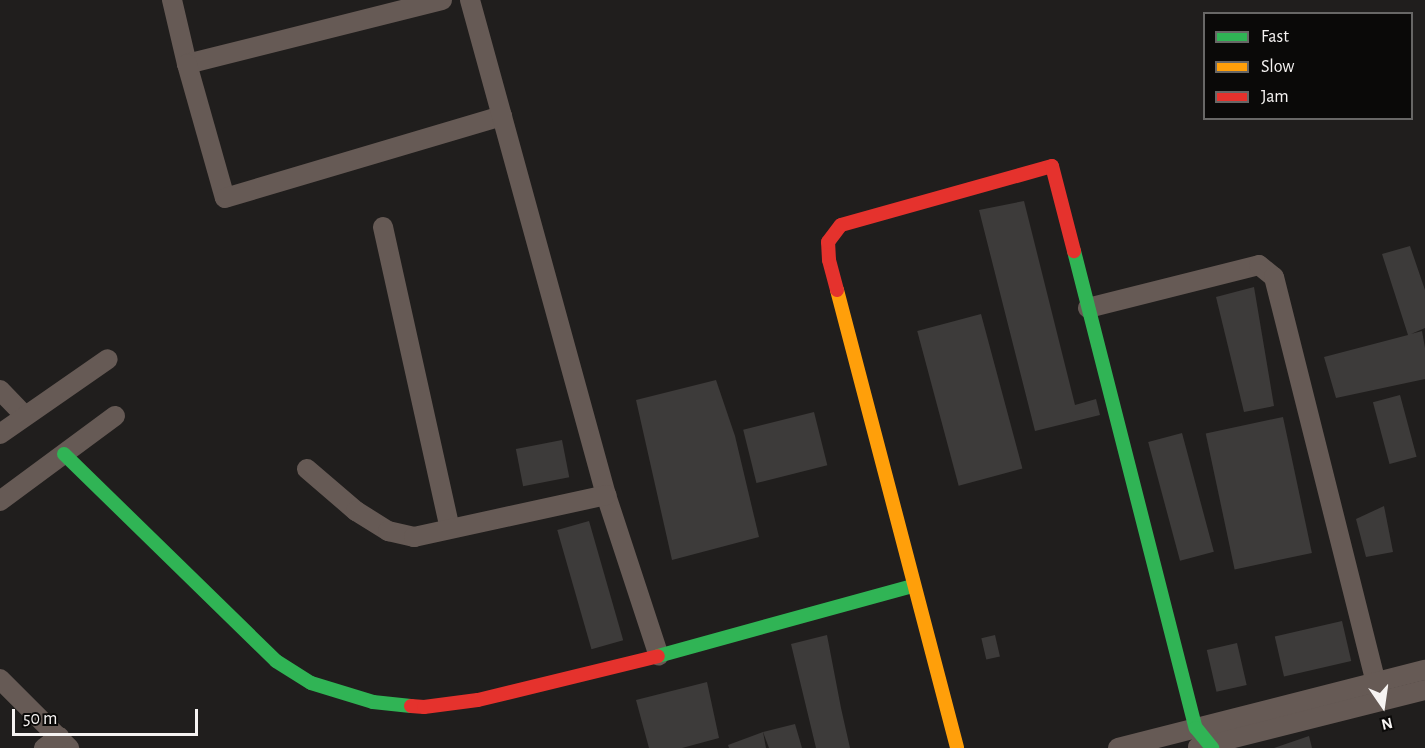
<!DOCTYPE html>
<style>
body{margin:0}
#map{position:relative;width:1425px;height:748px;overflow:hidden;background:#201e1d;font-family:"Alegreya Sans",sans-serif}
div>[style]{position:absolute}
.building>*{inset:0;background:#3d3b3a;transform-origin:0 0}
.street>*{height:20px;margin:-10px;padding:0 10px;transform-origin:10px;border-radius:10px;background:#665a55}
.fast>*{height:14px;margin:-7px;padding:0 7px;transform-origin:7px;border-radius:7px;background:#30b455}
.slow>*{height:14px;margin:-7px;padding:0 7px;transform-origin:7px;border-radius:7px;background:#ff9f0a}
.jam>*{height:14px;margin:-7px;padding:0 7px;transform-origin:7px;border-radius:7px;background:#e5322d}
span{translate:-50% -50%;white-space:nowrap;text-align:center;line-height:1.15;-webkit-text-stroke:6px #0a0908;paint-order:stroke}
.legend{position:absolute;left:1203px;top:12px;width:210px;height:108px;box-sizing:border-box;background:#0a0908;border:2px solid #686766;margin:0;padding:8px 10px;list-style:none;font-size:18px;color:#f6f3f2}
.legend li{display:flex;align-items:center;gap:12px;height:30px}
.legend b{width:30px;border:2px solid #686766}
.north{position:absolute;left:1353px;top:676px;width:60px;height:60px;-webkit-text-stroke:4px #0a0908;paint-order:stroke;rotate:167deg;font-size:16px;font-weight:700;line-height:24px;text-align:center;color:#f6f3f2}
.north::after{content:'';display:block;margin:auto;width:21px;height:27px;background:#f6f3f2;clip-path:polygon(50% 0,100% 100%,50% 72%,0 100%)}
.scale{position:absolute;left:12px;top:709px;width:186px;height:27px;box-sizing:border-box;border:3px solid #f6f3f2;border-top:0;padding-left:8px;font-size:18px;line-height:21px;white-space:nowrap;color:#f6f3f2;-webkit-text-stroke:4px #0a0908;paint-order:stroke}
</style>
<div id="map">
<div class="building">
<div style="clip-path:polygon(1024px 201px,1075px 405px,1096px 399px,1100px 415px,1035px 431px,979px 210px)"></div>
<div style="clip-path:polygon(1410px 246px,1425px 290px,1425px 328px,1411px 334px,1422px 331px,1425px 348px,1425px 379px,1336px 398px,1324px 357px,1408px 335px,1382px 254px)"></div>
<div style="clip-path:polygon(1254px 287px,1274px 406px,1244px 412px,1216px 297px)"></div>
<div style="left:981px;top:314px;width:160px;height:66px;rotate:75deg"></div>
<div style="clip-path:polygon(716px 380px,735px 436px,759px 537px,672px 560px,636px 400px)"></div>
<div style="left:1400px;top:395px;width:64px;height:28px;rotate:75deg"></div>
<div style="left:814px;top:412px;width:55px;height:73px;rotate:76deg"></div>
<div style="left:1283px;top:417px;width:139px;height:79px;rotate:78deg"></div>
<div style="left:1182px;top:433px;width:123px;height:35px;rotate:75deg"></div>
<div style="left:562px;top:440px;width:38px;height:47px;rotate:79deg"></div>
<div style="clip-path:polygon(1384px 506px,1393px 552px,1366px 557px,1356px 519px)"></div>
<div style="left:589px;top:521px;width:124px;height:33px;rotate:74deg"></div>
<div style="left:1342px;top:621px;width:41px;height:69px;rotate:77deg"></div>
<div style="clip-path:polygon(827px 635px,841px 708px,850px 748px,816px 748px,791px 644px)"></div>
<div style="left:995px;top:635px;width:22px;height:14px;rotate:77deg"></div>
<div style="left:1237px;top:643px;width:43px;height:31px;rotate:77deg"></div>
<div style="clip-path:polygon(707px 682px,719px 738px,682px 748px,649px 748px,636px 700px)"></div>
<div style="clip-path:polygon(795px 724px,802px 748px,769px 748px,763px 732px)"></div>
<div style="clip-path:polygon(763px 732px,766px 748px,729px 748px,728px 745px)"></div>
<div style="clip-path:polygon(1309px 736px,1312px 748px,1274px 748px)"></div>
</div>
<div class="street">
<div style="left:172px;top:0;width:66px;rotate:76.8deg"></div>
<div style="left:442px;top:0;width:263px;rotate:165.9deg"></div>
<div style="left:187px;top:64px;width:139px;rotate:74.2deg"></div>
<div style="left:225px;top:198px;width:289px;rotate:-16.5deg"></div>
<div style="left:470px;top:0;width:513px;rotate:74.64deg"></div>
<div style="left:606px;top:495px;width:169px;rotate:71.8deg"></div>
<div style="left:383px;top:227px;width:308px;rotate:77.5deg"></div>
<div style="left:1088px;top:308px;width:176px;rotate:-14.1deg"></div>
<div style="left:1259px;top:265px;width:19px;rotate:39deg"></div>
<div style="left:1274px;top:277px;width:418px;rotate:75.9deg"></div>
<div style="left:0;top:390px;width:36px;rotate:46deg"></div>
<div style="left:0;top:434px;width:131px;rotate:-34.8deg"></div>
<div style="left:307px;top:469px;width:65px;rotate:40.6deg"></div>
<div style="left:356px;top:511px;width:38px;rotate:32deg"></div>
<div style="left:388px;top:531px;width:27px;rotate:13deg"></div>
<div style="left:414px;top:537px;width:197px;rotate:-12.3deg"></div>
<div style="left:0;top:501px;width:143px;rotate:-36.5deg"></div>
<div style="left:0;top:679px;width:98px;rotate:45deg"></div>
<div style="left:1198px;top:747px;width:234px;rotate:-14.1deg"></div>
<div style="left:44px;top:748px;width:19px;rotate:-36deg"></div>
<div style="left:1118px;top:748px;width:317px;rotate:-14.3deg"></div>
</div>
<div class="fast">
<div style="left:1074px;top:251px;width:492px;rotate:75.7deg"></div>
<div style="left:1196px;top:728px;width:26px;rotate:51deg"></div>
<div style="left:64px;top:454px;width:296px;rotate:44.3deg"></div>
<div style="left:276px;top:661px;width:41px;rotate:32.2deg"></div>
<div style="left:311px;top:683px;width:65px;rotate:17deg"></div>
<div style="left:373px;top:702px;width:38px;rotate:6deg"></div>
<div style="left:658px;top:656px;width:264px;rotate:-15.4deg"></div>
</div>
<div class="slow">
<div style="left:837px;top:290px;width:473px;rotate:75.3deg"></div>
</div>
<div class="jam">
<div style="left:837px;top:290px;width:31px;rotate:-105deg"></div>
<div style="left:829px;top:260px;width:18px;rotate:-93deg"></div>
<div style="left:828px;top:242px;width:21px;rotate:-53deg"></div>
<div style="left:841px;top:225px;width:219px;rotate:-15.6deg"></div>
<div style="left:1052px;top:166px;width:88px;rotate:75.5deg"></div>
<div style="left:411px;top:706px;width:13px;rotate:4deg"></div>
<div style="left:424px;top:707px;width:54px;rotate:-7.4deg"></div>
<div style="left:478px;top:700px;width:185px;rotate:-13.7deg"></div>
</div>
<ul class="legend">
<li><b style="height:8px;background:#30b455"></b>Fast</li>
<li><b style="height:8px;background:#ff9f0a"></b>Slow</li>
<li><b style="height:8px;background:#e5322d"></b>Jam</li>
</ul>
<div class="north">N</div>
<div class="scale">50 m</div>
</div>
